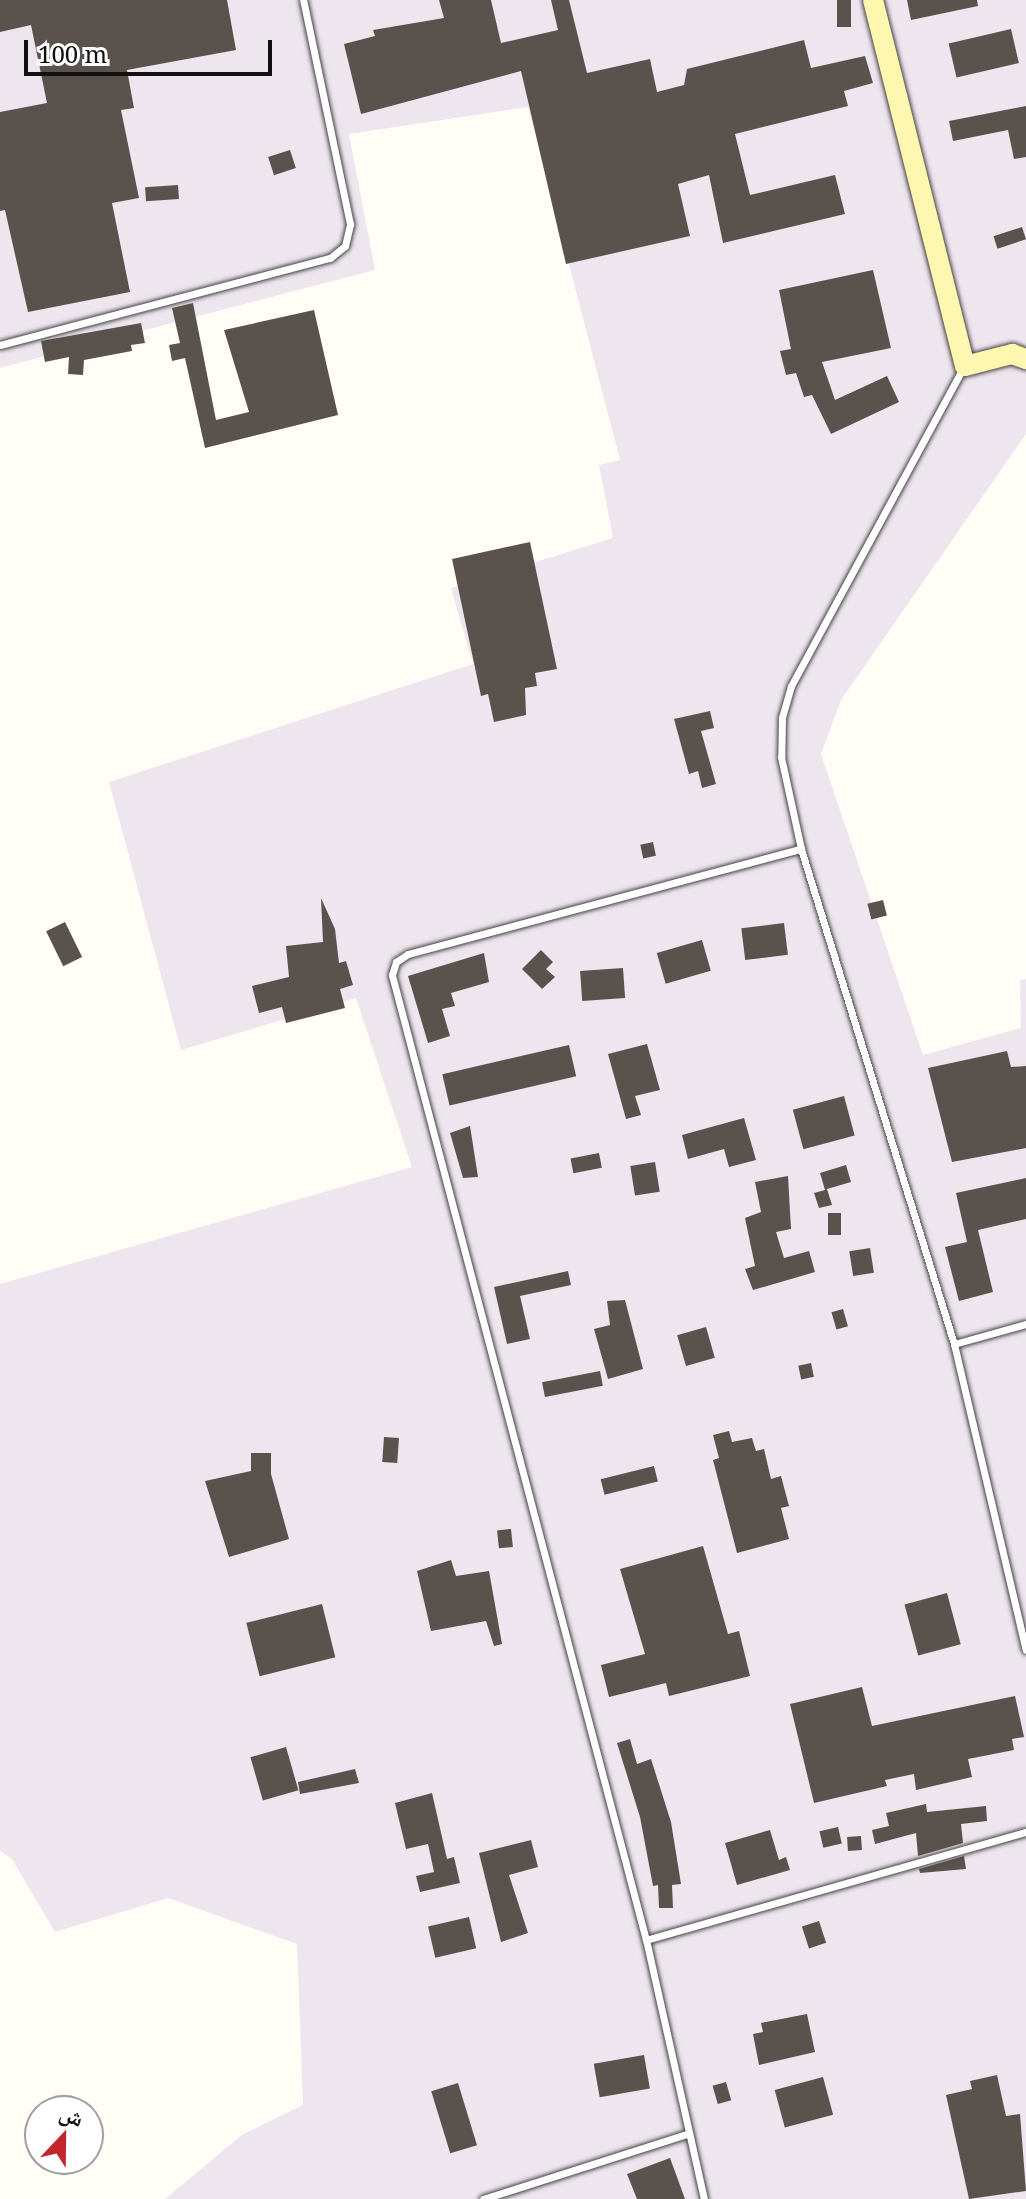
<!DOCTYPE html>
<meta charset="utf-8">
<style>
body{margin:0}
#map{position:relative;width:1026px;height:2199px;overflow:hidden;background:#fffdf5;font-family:"Noto Serif","Noto Naskh Arabic",serif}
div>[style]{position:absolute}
.industrial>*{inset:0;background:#eee6ef}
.building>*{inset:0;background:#5a524d;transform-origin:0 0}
.roads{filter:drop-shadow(0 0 2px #444) drop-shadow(0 0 2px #444)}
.lane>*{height:7px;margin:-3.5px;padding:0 3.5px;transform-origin:3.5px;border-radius:3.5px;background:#fff}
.secondary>*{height:20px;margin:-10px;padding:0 10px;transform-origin:10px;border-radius:10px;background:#fff6b0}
span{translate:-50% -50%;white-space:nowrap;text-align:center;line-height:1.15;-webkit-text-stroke:8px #fff;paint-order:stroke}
.north{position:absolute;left:24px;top:2095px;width:80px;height:80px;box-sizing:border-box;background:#fff;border:2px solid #a0a0a0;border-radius:50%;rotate:22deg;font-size:22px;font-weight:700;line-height:32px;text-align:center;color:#111}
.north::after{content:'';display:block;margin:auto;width:28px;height:36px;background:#c4262e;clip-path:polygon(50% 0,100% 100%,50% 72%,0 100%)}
.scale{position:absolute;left:24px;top:40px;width:248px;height:36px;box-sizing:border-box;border:4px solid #111;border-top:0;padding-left:10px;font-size:24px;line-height:28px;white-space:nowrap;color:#111;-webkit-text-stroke:6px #fff;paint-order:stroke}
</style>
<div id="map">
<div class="industrial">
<div style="clip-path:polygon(0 0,1026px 0,1026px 434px,841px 700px,821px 754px,923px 1055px,1021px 1028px,1020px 980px,1026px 979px,1026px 2199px,165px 2199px,243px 2134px,303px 2105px,297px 1944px,168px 1898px,55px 1932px,12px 1859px,0 1851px,0 1284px,412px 1167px,356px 998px,181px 1050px,109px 782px,473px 664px,451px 588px,613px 538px,599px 465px,620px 460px,528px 107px,349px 134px,375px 270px,0 368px)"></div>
</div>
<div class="building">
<div style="clip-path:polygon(0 0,227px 0,236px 50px,127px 70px,134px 108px,121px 110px,139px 198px,112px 203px,130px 292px,28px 312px,5px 210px,0 211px,0 112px,47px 103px,31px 25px,0 32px)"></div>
<div style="clip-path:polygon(439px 0,491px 0,501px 43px,558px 30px,551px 0,569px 0,587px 73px,650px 59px,657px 92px,684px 85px,687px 69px,804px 40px,811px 68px,865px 56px,873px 83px,844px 91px,848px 106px,735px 134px,750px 195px,835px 175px,845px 214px,723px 243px,709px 175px,678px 184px,690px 236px,566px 264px,521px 71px,361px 114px,344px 44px,375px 36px,373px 30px,444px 18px)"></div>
<div style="left:837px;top:0;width:14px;height:27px"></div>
<div style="clip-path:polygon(907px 0,977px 0,978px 6px,911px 20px)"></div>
<div style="left:1011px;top:29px;width:35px;height:64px;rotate:77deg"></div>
<div style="clip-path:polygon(1026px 106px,1026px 157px,1014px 159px,1008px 130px,953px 141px,949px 121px)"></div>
<div style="left:290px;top:150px;width:19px;height:23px;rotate:72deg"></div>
<div style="left:178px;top:185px;width:14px;height:33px;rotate:86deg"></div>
<div style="left:1022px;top:227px;width:13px;height:30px;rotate:72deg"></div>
<div style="clip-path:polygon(873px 270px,891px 348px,822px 362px,835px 400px,887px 376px,899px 402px,831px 434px,812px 395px,804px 397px,796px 373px,786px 375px,780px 351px,791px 349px,779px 290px)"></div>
<div style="clip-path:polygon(193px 303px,216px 420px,249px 412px,224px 330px,314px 310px,338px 415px,205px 448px,185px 358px,172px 361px,169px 345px,180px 343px,172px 308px)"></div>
<div style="clip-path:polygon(141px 323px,145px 343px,131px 345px,132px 351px,84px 360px,83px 375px,68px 374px,69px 357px,45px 362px,41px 341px)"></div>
<div style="clip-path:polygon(530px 542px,557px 669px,535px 673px,537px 686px,525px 688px,526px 715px,494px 722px,488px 694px,481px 696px,452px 559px)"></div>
<div style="clip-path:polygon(710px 711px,714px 728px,701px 731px,716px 784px,702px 788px,698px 771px,689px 774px,674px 719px)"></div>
<div style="left:653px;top:842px;width:14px;height:13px;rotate:78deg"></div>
<div style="clip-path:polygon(321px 898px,335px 929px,339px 963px,346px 961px,353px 985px,340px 989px,345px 1008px,286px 1023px,282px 1007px,259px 1013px,252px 986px,289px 977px,286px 946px,323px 942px)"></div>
<div style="left:883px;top:900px;width:16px;height:16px;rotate:76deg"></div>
<div style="left:65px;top:922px;width:39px;height:21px;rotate:64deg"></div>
<div style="left:784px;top:923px;width:32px;height:43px;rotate:83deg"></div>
<div style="left:702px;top:940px;width:32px;height:47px;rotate:74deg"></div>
<div style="clip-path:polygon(541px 950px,553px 962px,546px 969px,555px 977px,542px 989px,522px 969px)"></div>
<div style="clip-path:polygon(484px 953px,489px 982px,451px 993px,455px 1006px,442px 1009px,450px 1036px,428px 1043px,408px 976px)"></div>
<div style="left:623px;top:968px;width:30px;height:43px;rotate:86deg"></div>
<div style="clip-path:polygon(647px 1044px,660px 1090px,635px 1096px,641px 1115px,626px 1119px,608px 1054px)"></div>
<div style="left:569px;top:1045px;width:32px;height:130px;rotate:77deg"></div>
<div style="clip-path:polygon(1007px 1051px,1011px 1067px,1026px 1066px,1026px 1148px,952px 1162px,928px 1068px)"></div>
<div style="left:844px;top:1096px;width:41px;height:53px;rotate:75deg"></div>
<div style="clip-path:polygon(744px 1118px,756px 1160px,729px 1167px,724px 1149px,688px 1159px,682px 1135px)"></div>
<div style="clip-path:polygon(470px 1126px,478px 1177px,463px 1178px,450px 1133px)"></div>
<div style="left:599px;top:1153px;width:15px;height:29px;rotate:79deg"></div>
<div style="left:655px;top:1162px;width:30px;height:25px;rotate:81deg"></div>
<div style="clip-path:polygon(846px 1165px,851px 1182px,827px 1189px,832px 1205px,819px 1208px,814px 1193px,825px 1190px,820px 1173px)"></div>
<div style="clip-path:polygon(788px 1176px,791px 1229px,776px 1232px,784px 1258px,809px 1251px,815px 1272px,753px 1290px,745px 1269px,755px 1266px,745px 1218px,761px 1212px,755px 1182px)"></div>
<div style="clip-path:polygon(1026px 1178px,1026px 1219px,978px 1230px,993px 1292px,959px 1301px,945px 1247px,967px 1242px,956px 1193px)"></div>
<div style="left:828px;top:1213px;width:13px;height:22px"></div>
<div style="left:870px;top:1248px;width:25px;height:21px;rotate:81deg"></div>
<div style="clip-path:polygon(568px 1271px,571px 1285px,520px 1296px,530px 1339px,507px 1344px,494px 1287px)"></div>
<div style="clip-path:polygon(625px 1300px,643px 1369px,608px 1379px,594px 1329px,610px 1325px,607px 1301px)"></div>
<div style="left:843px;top:1309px;width:18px;height:12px;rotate:74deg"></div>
<div style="left:706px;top:1327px;width:32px;height:30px;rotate:74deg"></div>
<div style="left:811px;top:1363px;width:14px;height:13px;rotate:78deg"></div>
<div style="left:600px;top:1371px;width:15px;height:59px;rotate:79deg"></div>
<div style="clip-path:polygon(729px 1431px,732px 1442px,752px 1438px,756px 1451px,764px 1449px,771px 1479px,781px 1476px,789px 1506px,781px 1508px,789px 1539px,737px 1553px,713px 1460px,719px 1458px,713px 1435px)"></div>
<div style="left:384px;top:1437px;width:15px;height:25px;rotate:4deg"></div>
<div style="clip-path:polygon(251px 1453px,271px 1453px,271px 1474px,289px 1539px,229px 1557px,205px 1481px,251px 1471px)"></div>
<div style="left:654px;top:1466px;width:16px;height:55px;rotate:76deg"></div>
<div style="left:511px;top:1529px;width:18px;height:14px;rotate:84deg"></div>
<div style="clip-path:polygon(703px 1546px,728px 1634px,739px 1631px,750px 1676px,669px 1696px,666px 1683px,609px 1697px,601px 1665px,645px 1654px,620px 1569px)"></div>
<div style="clip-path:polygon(451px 1560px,456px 1576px,489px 1571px,502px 1644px,494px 1646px,486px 1621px,431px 1631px,417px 1571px)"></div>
<div style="left:947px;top:1593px;width:53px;height:44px;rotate:75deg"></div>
<div style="left:322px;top:1604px;width:55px;height:78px;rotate:76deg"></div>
<div style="clip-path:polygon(862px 1687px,872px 1726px,1015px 1696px,1024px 1737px,1012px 1739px,1014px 1750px,968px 1759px,972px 1777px,916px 1790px,914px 1774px,885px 1780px,887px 1786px,814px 1803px,790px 1704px)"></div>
<div style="clip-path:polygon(630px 1739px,637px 1764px,651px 1759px,671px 1822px,681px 1884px,672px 1885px,673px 1908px,659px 1908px,658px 1885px,653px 1886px,640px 1817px,617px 1743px)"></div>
<div style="left:286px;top:1747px;width:45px;height:37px;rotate:74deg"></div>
<div style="clip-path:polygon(355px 1769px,359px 1783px,300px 1794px,298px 1782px)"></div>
<div style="clip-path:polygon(432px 1793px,447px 1859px,454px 1857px,460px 1883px,420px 1892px,416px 1876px,434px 1872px,428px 1844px,406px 1849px,395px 1803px)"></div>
<div style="clip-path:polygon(926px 1804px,927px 1812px,986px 1806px,987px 1821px,961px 1824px,963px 1843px,918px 1856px,916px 1833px,875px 1844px,872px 1830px,889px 1826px,886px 1813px)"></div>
<div style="left:838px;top:1827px;width:17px;height:19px;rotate:77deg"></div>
<div style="clip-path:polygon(770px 1830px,779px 1860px,786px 1857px,790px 1870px,737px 1885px,725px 1843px)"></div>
<div style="left:861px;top:1836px;width:14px;height:14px;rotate:86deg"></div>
<div style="clip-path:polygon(531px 1840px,538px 1867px,509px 1875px,528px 1933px,501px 1942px,479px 1853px)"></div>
<div style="clip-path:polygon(964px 1856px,966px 1869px,920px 1873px,919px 1869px)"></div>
<div style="left:469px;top:1917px;width:32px;height:42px;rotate:77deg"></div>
<div style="left:819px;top:1921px;width:23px;height:18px;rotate:72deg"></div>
<div style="clip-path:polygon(807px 2014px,815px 2052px,759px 2065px,753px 2034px,763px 2032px,761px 2023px)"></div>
<div style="left:644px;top:2055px;width:34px;height:51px;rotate:80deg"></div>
<div style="clip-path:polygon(997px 2075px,1006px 2116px,1020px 2114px,1026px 2191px,969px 2199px,946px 2095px,972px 2089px,970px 2081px)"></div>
<div style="left:823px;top:2077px;width:39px;height:50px;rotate:75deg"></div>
<div style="left:726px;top:2082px;width:19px;height:14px;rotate:74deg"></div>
<div style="left:458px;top:2083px;width:65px;height:28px;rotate:73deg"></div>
<div style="clip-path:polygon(670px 2158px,685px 2199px,637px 2199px,627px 2174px)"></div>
</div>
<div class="roads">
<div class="lane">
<div style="left:0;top:345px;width:341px;rotate:-14.8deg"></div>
<div style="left:330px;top:258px;width:19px;rotate:-39deg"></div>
<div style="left:345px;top:246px;width:23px;rotate:-77deg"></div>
<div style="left:350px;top:224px;width:229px;rotate:-101.8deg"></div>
<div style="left:963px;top:368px;width:362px;rotate:118.4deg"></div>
<div style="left:791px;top:686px;width:33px;rotate:106deg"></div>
<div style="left:782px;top:718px;width:39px;rotate:91deg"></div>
<div style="left:781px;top:757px;width:94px;rotate:77.7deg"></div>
<div style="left:801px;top:849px;width:518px;rotate:72.82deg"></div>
<div style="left:954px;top:1344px;width:314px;rotate:76.8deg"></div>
<div style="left:954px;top:1344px;width:75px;rotate:-15.5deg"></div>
<div style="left:646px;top:1940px;width:395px;rotate:-15.9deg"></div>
<div style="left:483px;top:2199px;width:214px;rotate:-17.7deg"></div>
<div style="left:704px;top:2199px;width:265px;rotate:-102.6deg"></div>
<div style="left:646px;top:1940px;width:998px;rotate:-104.75deg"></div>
<div style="left:392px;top:975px;width:14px;rotate:-73deg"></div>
<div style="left:396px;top:962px;width:14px;rotate:-34deg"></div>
<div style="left:408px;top:954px;width:407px;rotate:-15deg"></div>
</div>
<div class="secondary">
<div style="left:873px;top:0;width:377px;rotate:75.9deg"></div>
<div style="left:965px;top:366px;width:49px;rotate:-14.3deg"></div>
<div style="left:1012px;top:354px;width:15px;rotate:20deg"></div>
</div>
</div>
<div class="north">ش</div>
<div class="scale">100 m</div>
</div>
